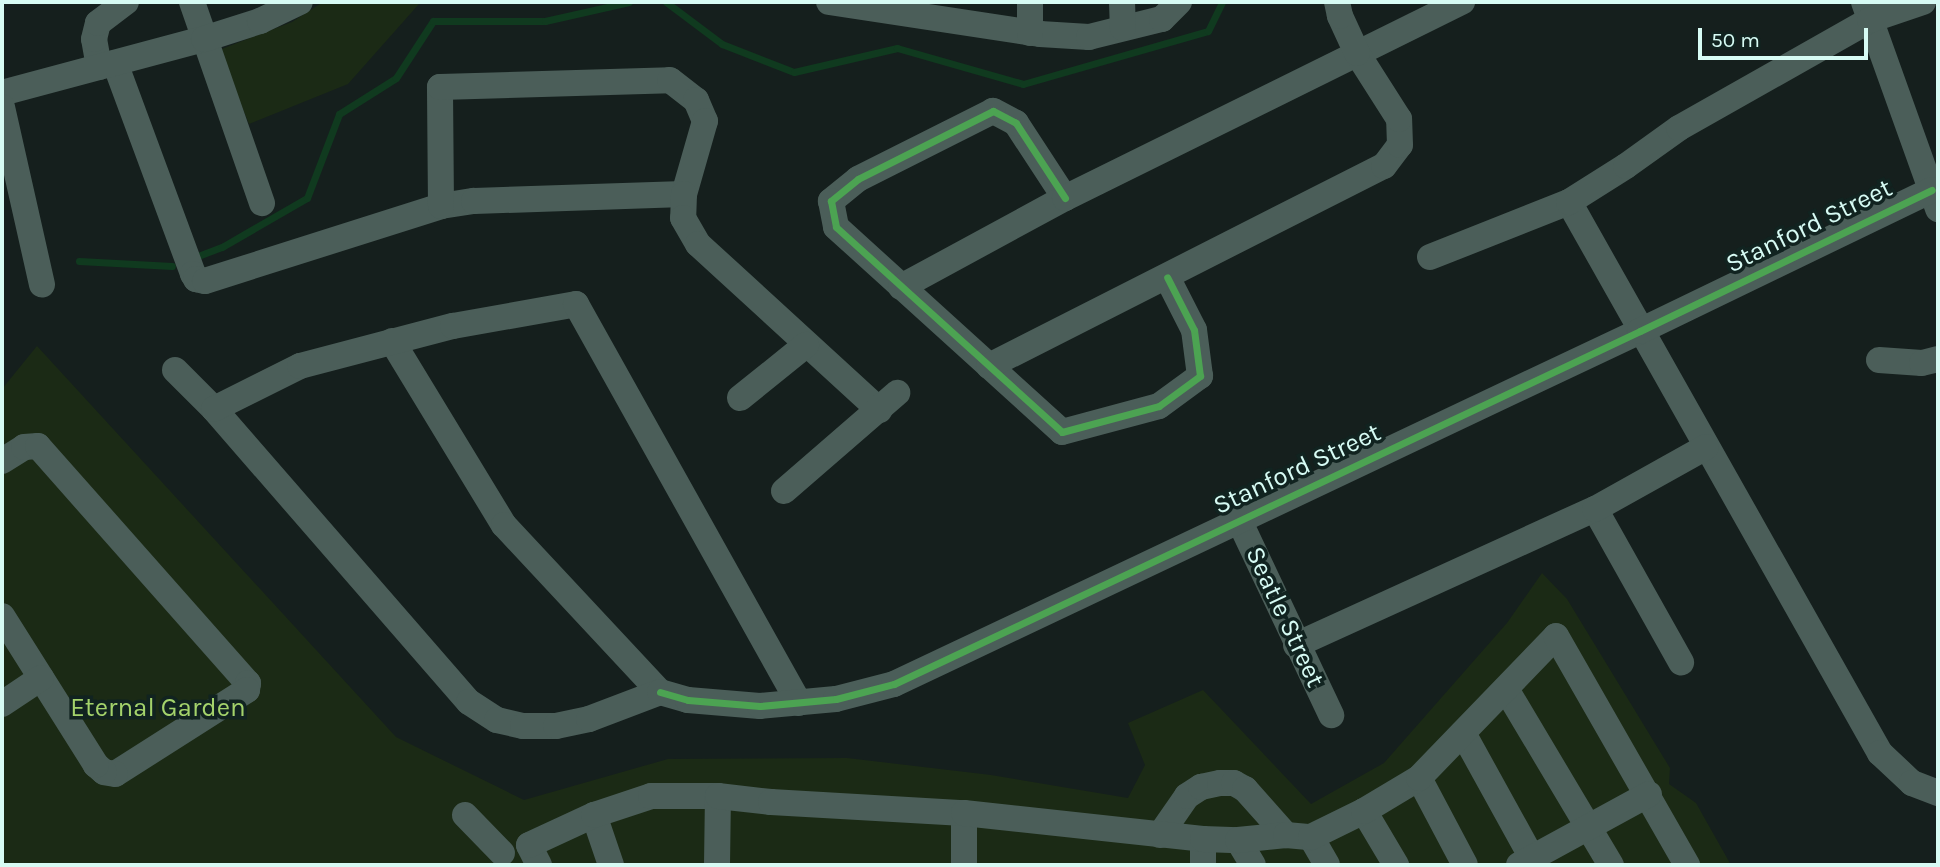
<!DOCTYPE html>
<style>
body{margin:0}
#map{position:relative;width:1940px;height:867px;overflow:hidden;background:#151f1d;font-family:Karla,sans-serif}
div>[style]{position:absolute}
.green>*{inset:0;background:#1b2a15}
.stream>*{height:7px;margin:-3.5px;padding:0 3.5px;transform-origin:3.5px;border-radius:3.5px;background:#103a1f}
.minor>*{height:26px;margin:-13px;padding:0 13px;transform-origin:13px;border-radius:13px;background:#4b5e59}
.cycleway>*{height:7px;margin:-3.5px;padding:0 3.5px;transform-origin:3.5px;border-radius:3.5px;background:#4ca352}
span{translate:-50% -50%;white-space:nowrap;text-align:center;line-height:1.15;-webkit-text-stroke:7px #112320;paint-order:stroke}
.street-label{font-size:26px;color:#d7fbf4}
.park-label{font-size:26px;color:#a4d36b}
.frame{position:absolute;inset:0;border:4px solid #d7fbf4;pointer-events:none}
.scale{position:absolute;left:1698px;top:28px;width:170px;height:32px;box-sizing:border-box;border:4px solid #d7fbf4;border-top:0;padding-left:9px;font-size:21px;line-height:24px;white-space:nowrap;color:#d7fbf4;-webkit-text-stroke:5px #112320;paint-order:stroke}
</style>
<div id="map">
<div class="green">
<div style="clip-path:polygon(323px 2px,418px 2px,419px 4px,348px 84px,249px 124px,219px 50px,292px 22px)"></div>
<div style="clip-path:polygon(37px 346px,396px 737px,524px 800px,668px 759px,847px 758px,991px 775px,1128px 798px,1145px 765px,1128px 723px,1203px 690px,1311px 804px,1384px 763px,1507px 623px,1542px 573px,1567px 599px,1670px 768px,1669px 784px,1696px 803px,1731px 865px,2px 865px,2px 389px)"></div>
</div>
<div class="stream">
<div style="left:666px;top:2px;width:70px;rotate:36.9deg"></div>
<div style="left:722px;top:44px;width:77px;rotate:21.3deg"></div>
<div style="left:794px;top:72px;width:106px;rotate:-13.1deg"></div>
<div style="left:897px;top:48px;width:131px;rotate:15.9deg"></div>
<div style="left:1023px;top:84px;width:192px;rotate:-16deg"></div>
<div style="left:1208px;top:31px;width:32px;rotate:-64deg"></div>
<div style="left:198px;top:256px;width:26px;rotate:-21deg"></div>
<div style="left:222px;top:247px;width:98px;rotate:-30deg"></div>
<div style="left:307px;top:198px;width:90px;rotate:-69.1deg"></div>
<div style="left:339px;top:114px;width:67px;rotate:-32.3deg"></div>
<div style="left:396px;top:78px;width:68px;rotate:-57deg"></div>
<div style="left:433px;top:21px;width:112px"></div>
<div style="left:545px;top:21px;width:86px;rotate:-12.7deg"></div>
<div style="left:79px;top:261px;width:93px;rotate:3.1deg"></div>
</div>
<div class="minor">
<div style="left:192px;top:2px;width:213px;rotate:70.8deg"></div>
<div style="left:829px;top:2px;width:213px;rotate:8.6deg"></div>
<div style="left:1040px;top:34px;width:49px;rotate:3.5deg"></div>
<div style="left:1089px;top:37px;width:75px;rotate:-13.9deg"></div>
<div style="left:1162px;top:19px;width:24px;rotate:-45deg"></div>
<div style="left:1122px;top:2px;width:26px;rotate:88deg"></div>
<div style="left:1864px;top:2px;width:220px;rotate:70.3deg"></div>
<div style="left:1030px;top:33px;width:31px;rotate:-90deg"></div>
<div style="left:115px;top:63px;width:225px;rotate:69.7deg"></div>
<div style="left:193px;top:274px;width:6px;rotate:59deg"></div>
<div style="left:196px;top:279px;width:9px;rotate:13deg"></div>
<div style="left:205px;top:281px;width:248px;rotate:-17.6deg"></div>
<div style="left:441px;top:206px;width:33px;rotate:-9deg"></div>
<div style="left:474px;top:201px;width:210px;rotate:-1.9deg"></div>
<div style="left:99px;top:67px;width:28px;rotate:-100deg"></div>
<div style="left:94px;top:39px;width:16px;rotate:-76deg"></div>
<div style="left:98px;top:23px;width:35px;rotate:-37deg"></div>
<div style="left:2px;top:93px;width:209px;rotate:-15deg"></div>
<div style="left:204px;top:39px;width:59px;rotate:-17.8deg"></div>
<div style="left:260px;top:21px;width:44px;rotate:-25.4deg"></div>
<div style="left:2px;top:107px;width:182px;rotate:77.3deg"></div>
<div style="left:1065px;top:198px;width:90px;rotate:-123.2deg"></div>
<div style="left:1016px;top:123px;width:26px;rotate:-152deg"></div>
<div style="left:993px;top:111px;width:151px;rotate:153.3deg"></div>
<div style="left:858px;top:179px;width:35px;rotate:141deg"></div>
<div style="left:831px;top:201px;width:26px;rotate:79deg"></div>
<div style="left:836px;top:227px;width:305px;rotate:42.2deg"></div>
<div style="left:1062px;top:432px;width:100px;rotate:-15deg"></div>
<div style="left:1159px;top:406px;width:51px;rotate:-36.2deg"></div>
<div style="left:1200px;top:376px;width:46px;rotate:-97.4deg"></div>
<div style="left:1194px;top:330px;width:59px;rotate:-117deg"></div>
<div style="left:1569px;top:202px;width:633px;rotate:60.56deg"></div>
<div style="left:1880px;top:753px;width:44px;rotate:43.2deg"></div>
<div style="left:1912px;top:783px;width:28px;rotate:21deg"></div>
<div style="left:441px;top:206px;width:119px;rotate:-90.5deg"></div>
<div style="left:440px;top:87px;width:230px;rotate:-1.7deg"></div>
<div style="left:670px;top:80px;width:33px;rotate:38deg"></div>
<div style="left:696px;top:100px;width:23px;rotate:67deg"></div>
<div style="left:705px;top:121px;width:76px;rotate:106deg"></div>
<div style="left:684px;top:194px;width:24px;rotate:92deg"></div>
<div style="left:683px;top:218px;width:30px;rotate:60deg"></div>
<div style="left:698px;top:244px;width:246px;rotate:42.5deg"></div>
<div style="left:1430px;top:257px;width:149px;rotate:-21.6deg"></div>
<div style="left:1569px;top:202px;width:67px;rotate:-32.3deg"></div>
<div style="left:1626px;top:166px;width:65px;rotate:-35.6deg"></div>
<div style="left:1679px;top:128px;width:219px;rotate:-29.5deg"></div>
<div style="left:1870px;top:20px;width:56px;rotate:-18.8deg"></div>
<div style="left:901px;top:287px;width:187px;rotate:-28.5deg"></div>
<div style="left:1065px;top:198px;width:443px;rotate:-26.3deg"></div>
<div style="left:392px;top:341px;width:215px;rotate:58.7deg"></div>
<div style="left:504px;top:525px;width:229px;rotate:47deg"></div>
<div style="left:1879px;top:360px;width:43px;rotate:4deg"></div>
<div style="left:1922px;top:363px;width:16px;rotate:-14deg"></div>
<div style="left:989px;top:366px;width:443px;rotate:-26.9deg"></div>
<div style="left:1384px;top:166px;width:26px;rotate:-53deg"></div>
<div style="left:1400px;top:145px;width:26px;rotate:-92deg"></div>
<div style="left:1399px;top:119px;width:78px;rotate:-122.5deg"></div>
<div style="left:1357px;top:53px;width:41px;rotate:-114.7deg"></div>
<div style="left:1340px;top:16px;width:14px;rotate:-102deg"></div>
<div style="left:175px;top:370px;width:55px;rotate:45deg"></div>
<div style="left:214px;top:409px;width:388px;rotate:49deg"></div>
<div style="left:469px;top:702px;width:33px;rotate:33deg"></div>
<div style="left:497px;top:720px;width:27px;rotate:13deg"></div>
<div style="left:523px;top:726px;width:33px"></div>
<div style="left:556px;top:726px;width:34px;rotate:-12deg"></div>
<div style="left:589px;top:719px;width:76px;rotate:-20.8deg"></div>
<div style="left:740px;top:398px;width:85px;rotate:-38.8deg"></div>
<div style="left:214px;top:409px;width:96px;rotate:-26.6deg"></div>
<div style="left:300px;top:366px;width:158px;rotate:-14.7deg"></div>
<div style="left:453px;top:326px;width:125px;rotate:-10.1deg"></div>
<div style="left:576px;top:304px;width:457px;rotate:60.8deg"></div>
<div style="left:2px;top:461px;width:26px;rotate:-32deg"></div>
<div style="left:24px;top:447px;width:14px;rotate:-4deg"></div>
<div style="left:38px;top:446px;width:317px;rotate:48.5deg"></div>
<div style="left:248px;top:683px;width:7px;rotate:98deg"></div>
<div style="left:247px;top:690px;width:156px;rotate:147.5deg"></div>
<div style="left:115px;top:774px;width:11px;rotate:-170deg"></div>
<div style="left:104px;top:772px;width:11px;rotate:-139deg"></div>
<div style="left:96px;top:765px;width:176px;rotate:-122.2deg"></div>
<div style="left:784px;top:491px;width:150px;rotate:-40.9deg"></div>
<div style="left:1595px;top:509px;width:176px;rotate:60.7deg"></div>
<div style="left:1239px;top:520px;width:216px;rotate:64.7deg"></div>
<div style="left:1296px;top:645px;width:328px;rotate:-24.5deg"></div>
<div style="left:1595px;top:509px;width:127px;rotate:-29.2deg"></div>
<div style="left:1506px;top:689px;width:205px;rotate:59.2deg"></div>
<div style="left:660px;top:692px;width:29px;rotate:16deg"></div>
<div style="left:688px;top:700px;width:72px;rotate:4.8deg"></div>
<div style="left:760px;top:706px;width:76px;rotate:-5.3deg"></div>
<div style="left:836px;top:699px;width:60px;rotate:-14.5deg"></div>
<div style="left:894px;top:684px;width:825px;rotate:-25.32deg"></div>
<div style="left:1640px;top:331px;width:324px;rotate:-25.8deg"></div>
<div style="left:2px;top:704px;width:47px;rotate:-33.7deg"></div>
<div style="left:1463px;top:733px;width:151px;rotate:61.1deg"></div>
<div style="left:1419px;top:778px;width:98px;rotate:62.1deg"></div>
<div style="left:1364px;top:811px;width:63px;rotate:59.3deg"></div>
<div style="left:964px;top:813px;width:52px;rotate:90deg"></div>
<div style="left:465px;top:815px;width:53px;rotate:45.8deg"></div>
<div style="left:594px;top:815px;width:53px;rotate:71.2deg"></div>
<div style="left:1160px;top:835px;width:47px;rotate:-55.3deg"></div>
<div style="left:1187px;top:796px;width:17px;rotate:-33deg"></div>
<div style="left:1201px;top:787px;width:19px;rotate:-12deg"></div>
<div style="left:1220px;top:783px;width:14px"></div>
<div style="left:1234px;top:783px;width:13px;rotate:29deg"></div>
<div style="left:1245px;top:789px;width:62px;rotate:48.3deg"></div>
<div style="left:1311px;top:837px;width:32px;rotate:60deg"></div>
<div style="left:1203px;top:839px;width:26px;rotate:90deg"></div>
<div style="left:1238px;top:840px;width:29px;rotate:59deg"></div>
<div style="left:539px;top:865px;width:22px;rotate:-117deg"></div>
<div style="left:529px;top:845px;width:72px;rotate:-24.8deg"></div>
<div style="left:594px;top:815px;width:60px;rotate:-18.4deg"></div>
<div style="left:651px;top:796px;width:67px"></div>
<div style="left:717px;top:865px;width:69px;rotate:-89.2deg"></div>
<div style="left:718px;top:796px;width:53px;rotate:6.5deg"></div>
<div style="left:771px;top:802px;width:193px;rotate:3.3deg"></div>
<div style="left:964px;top:813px;width:240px;rotate:6.2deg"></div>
<div style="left:1203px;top:839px;width:35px;rotate:2deg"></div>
<div style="left:1238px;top:840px;width:48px;rotate:-5.9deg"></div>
<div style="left:1286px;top:835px;width:25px;rotate:5deg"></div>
<div style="left:1311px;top:837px;width:59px;rotate:-26.1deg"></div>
<div style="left:1364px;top:811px;width:64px;rotate:-31deg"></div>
<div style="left:1419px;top:778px;width:197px;rotate:-46deg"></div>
<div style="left:1556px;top:636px;width:264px;rotate:60.2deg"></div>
<div style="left:1519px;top:865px;width:148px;rotate:-28.6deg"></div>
</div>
<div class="cycleway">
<div style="left:1065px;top:198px;width:90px;rotate:-123.2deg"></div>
<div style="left:1016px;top:123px;width:26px;rotate:-152deg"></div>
<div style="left:993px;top:111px;width:151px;rotate:153.3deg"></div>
<div style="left:858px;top:179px;width:35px;rotate:141deg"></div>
<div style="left:831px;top:201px;width:26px;rotate:79deg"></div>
<div style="left:836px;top:227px;width:305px;rotate:42.2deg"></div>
<div style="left:1062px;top:432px;width:100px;rotate:-15deg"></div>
<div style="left:1159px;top:406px;width:51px;rotate:-36.2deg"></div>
<div style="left:1200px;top:376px;width:46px;rotate:-97.4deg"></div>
<div style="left:1194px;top:330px;width:59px;rotate:-117deg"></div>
<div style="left:660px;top:692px;width:29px;rotate:16deg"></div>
<div style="left:688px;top:700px;width:72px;rotate:4.8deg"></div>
<div style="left:760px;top:706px;width:76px;rotate:-5.3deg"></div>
<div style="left:836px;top:699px;width:60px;rotate:-14.5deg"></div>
<div style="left:894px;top:684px;width:825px;rotate:-25.32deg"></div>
<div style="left:1640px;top:331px;width:324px;rotate:-25.8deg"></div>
</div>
<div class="street-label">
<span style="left:1809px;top:226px;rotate:-26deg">Stanford Street</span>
<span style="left:1297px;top:469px;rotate:-25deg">Stanford Street</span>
<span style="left:1285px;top:617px;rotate:65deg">Seatle Street</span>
</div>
<div class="park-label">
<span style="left:158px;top:708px">Eternal Garden</span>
</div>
<div class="frame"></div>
<div class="scale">50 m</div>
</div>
